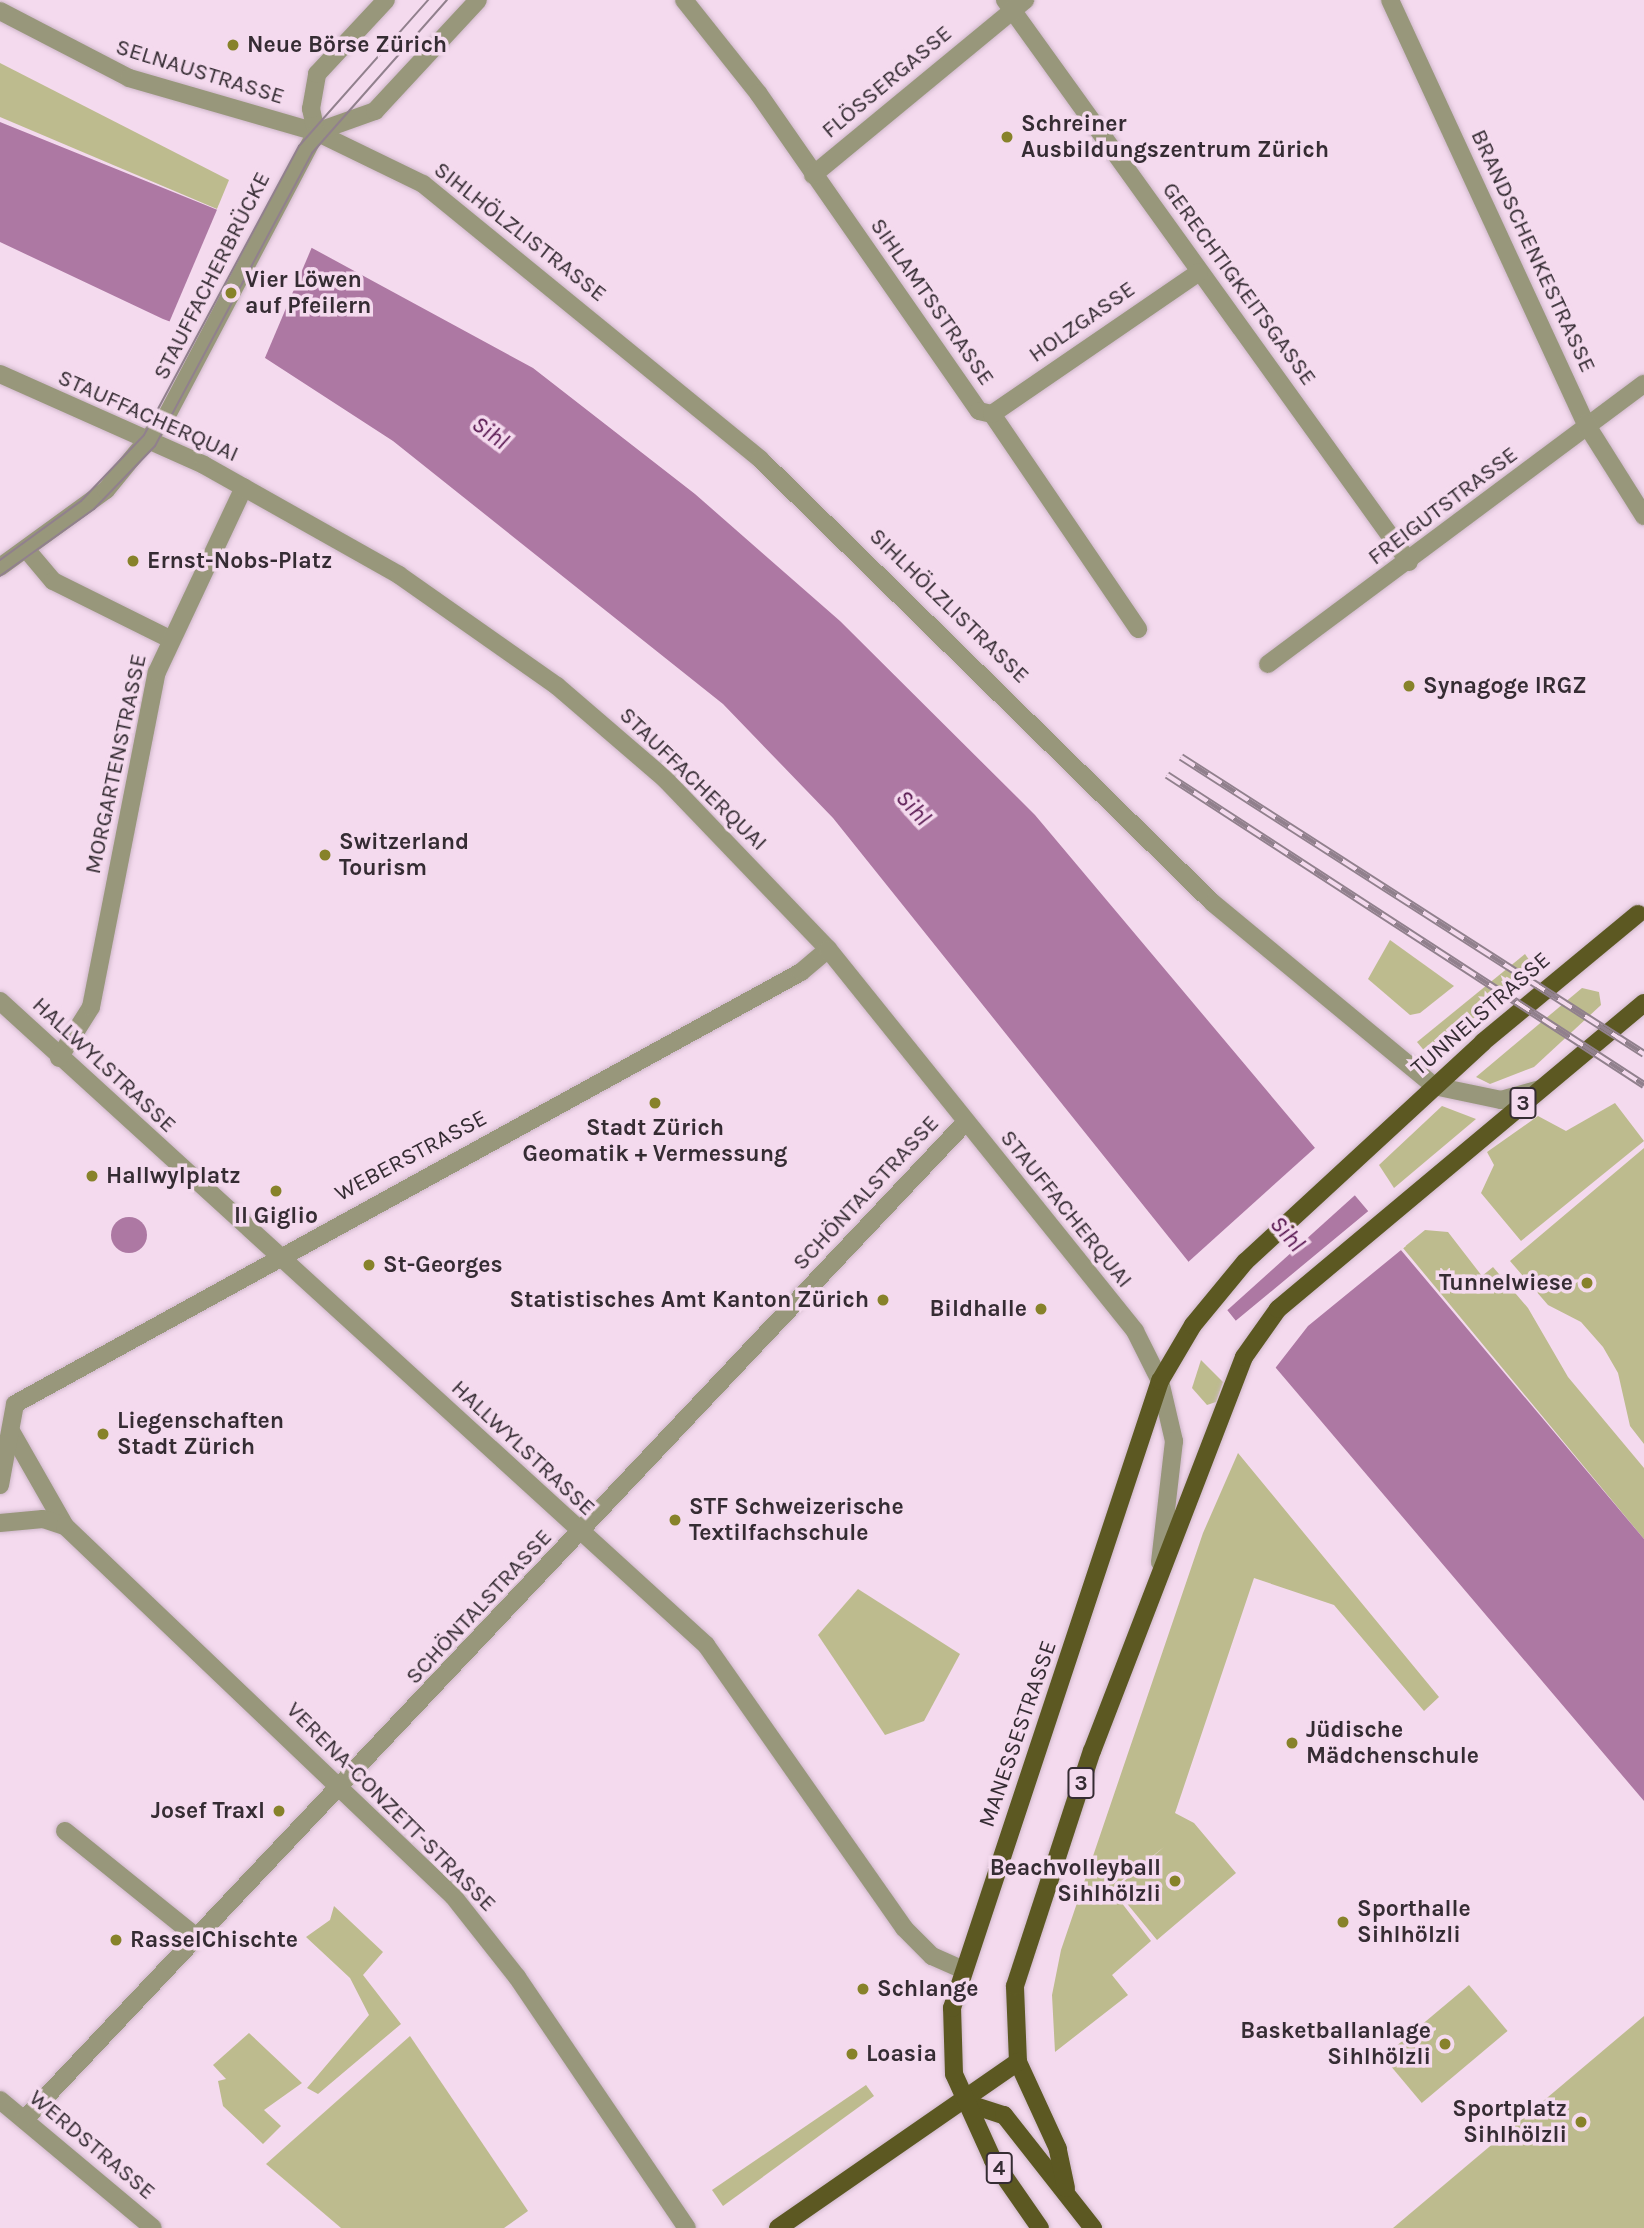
<!DOCTYPE html>
<meta charset="utf-8">
<style>
body{margin:0}
#map{position:relative;width:1644px;height:2228px;overflow:hidden;background:#f4daee;font-family:Karla,sans-serif}
div>[style]{position:absolute}
.green>*{inset:0;background:#bdbb8e;transform-origin:0 0}
.water>*{inset:0;background:#ad78a3}
.round{border-radius:50%}
.pier>*{inset:0;background:#f4daee;transform-origin:0 0}
.roads{filter:drop-shadow(0 0 2px #ceb7c9) drop-shadow(0 0 2px #ceb7c9)}
.minor>*{height:18px;margin:-9px;padding:0 9px;transform-origin:9px;border-radius:9px;background:#98977b}
.tertiary>*{height:18px;margin:-9px;padding:0 9px;transform-origin:9px;border-radius:9px;background:#98977b}
.primary>*{height:18px;margin:-9px;padding:0 9px;transform-origin:9px;border-radius:9px;background:#5c5822}
.tram>*{height:2px;margin:-1px;padding:0 1px;transform-origin:1px;border-radius:1px;background:#91808d}
.rail>*{height:8px;margin-top:-4px;transform-origin:0;background:repeating-linear-gradient(90deg,#f4daee 0 16px,#91808d 0 32px);box-sizing:border-box;border-block:2px solid #91808d}
.dots>*{width:19px;height:19px;translate:-50% -50%;box-sizing:border-box;border:4px solid #f4daee;border-radius:50%}
span{translate:-50% -50%;white-space:nowrap;text-align:center;line-height:1.15;-webkit-text-stroke:7px #f4daee;paint-order:stroke}
.shield-label span{padding:2px 5px;background:#f4daee;border:2px solid;border-radius:5px;-webkit-text-stroke-width:0}
.shield-label{font-size:21px;color:#352c33;font-weight:700}
.poi-label{font-size:23px;color:#352c33;font-weight:700}
.left{translate:0 -50%;text-align:left}
.right{translate:-100% -50%;text-align:right}
.street-label{font-size:23px;color:#352c33}
.water-label{font-size:24px;color:#55144d;font-style:italic}
</style>
<div id="map">
<div class="green">
<div style="clip-path:polygon(0 63px,229px 180px,217px 209px,0 117px)"></div>
<div style="clip-path:polygon(1390px 940px,1454px 986px,1420px 1013px,1410px 1015px,1368px 979px)"></div>
<div style="clip-path:polygon(1525px 954px,1536px 970px,1427px 1054px,1417px 1042px)"></div>
<div style="clip-path:polygon(1582px 988px,1599px 992px,1601px 1005px,1534px 1067px,1490px 1084px,1476px 1077px)"></div>
<div style="clip-path:polygon(1615px 1103px,1644px 1141px,1521px 1241px,1481px 1193px,1494px 1165px,1487px 1152px,1538px 1116px,1566px 1131px)"></div>
<div style="clip-path:polygon(1442px 1106px,1476px 1119px,1394px 1188px,1379px 1165px)"></div>
<div style="clip-path:polygon(1644px 1148px,1644px 1444px,1630px 1426px,1618px 1373px,1603px 1347px,1581px 1322px,1548px 1305px,1510px 1261px)"></div>
<div style="clip-path:polygon(1425px 1230px,1448px 1232px,1482px 1276px,1493px 1267px,1528px 1308px,1568px 1377px,1644px 1468px,1644px 1539px,1403px 1248px)"></div>
<div style="clip-path:polygon(1201px 1360px,1223px 1382px,1216px 1402px,1207px 1405px,1192px 1388px)"></div>
<div style="clip-path:polygon(1238px 1453px,1439px 1697px,1424px 1711px,1334px 1605px,1254px 1578px,1175px 1813px,1194px 1823px,1236px 1873px,1157px 1940px,1115px 1889px,1164px 1847px,1111px 1889px,1151px 1941px,1112px 1975px,1128px 1995px,1055px 2052px,1052px 1995px,1061px 1950px,1203px 1533px)"></div>
<div style="clip-path:polygon(858px 1589px,960px 1654px,924px 1721px,885px 1735px,818px 1635px)"></div>
<div style="clip-path:polygon(334px 1906px,383px 1952px,363px 1975px,401px 2024px,318px 2094px,307px 2088px,369px 2015px,350px 1978px,306px 1937px,330px 1920px)"></div>
<div style="left:1469px;top:1985px;width:60px;height:112px;rotate:50deg"></div>
<div style="clip-path:polygon(1644px 2016px,1644px 2228px,1393px 2228px)"></div>
<div style="clip-path:polygon(249px 2033px,302px 2083px,264px 2110px,281px 2126px,263px 2144px,223px 2106px,218px 2081px,226px 2079px,213px 2065px)"></div>
<div style="clip-path:polygon(410px 2036px,528px 2211px,504px 2228px,341px 2228px,266px 2164px)"></div>
<div style="clip-path:polygon(866px 2085px,874px 2096px,723px 2206px,712px 2190px)"></div>
</div>
<div class="water">
<div style="clip-path:polygon(0 122px,312px 248px,533px 368px,695px 494px,840px 621px,1035px 815px,1644px 1539px,1644px 1801px,1236px 1321px,833px 818px,723px 704px,393px 441px,262px 356px,163px 319px,0 242px)"></div>
<div class="round" style="left:111px;top:1217px;width:36px;height:36px"></div>
</div>
<div class="pier">
<div style="left:219px;top:205px;width:102px;height:131px;rotate:23deg"></div>
<div style="left:1317px;top:1146px;width:62px;height:177px;rotate:48deg"></div>
<div style="clip-path:polygon(1372px 1208px,1406px 1246px,1308px 1326px,1273px 1371px,1233px 1323px)"></div>
</div>
<div class="roads">
<div class="minor">
<div style="left:684px;top:0;width:119px;rotate:51.5deg"></div>
<div style="left:758px;top:93px;width:387px;rotate:55.2deg"></div>
<div style="left:979px;top:411px;width:13px;rotate:13deg"></div>
<div style="left:992px;top:414px;width:260px;rotate:55.8deg"></div>
<div style="left:1005px;top:0;width:692px;rotate:54.29deg"></div>
<div style="left:813px;top:175px;width:275px;rotate:-39.5deg"></div>
<div style="left:992px;top:414px;width:251px;rotate:-34.4deg"></div>
<div style="left:26px;top:549px;width:42px;rotate:49.8deg"></div>
<div style="left:53px;top:581px;width:131px;rotate:26.4deg"></div>
<div style="left:1268px;top:664px;width:469px;rotate:-36.7deg"></div>
<div style="left:0;top:1001px;width:956px;rotate:42.37deg"></div>
<div style="left:706px;top:1645px;width:345px;rotate:55deg"></div>
<div style="left:904px;top:1928px;width:40px;rotate:45deg"></div>
<div style="left:932px;top:1956px;width:34px;rotate:24deg"></div>
<div style="left:59px;top:1058px;width:60px;rotate:-57.9deg"></div>
<div style="left:91px;top:1007px;width:341px;rotate:-78.9deg"></div>
<div style="left:157px;top:672px;width:204px;rotate:-64.8deg"></div>
<div style="left:15px;top:1404px;width:897px;rotate:-28.79deg"></div>
<div style="left:801px;top:972px;width:35px;rotate:-40deg"></div>
<div style="left:12px;top:1433px;width:107px;rotate:60.3deg"></div>
<div style="left:0;top:1485px;width:82px;rotate:-79.5deg"></div>
<div style="left:0;top:1523px;width:43px;rotate:-5.3deg"></div>
<div style="left:43px;top:1519px;width:23px;rotate:18deg"></div>
<div style="left:65px;top:1526px;width:536px;rotate:43.64deg"></div>
<div style="left:453px;top:1896px;width:103px;rotate:51.7deg"></div>
<div style="left:517px;top:1977px;width:303px;rotate:55.9deg"></div>
<div style="left:65px;top:1831px;width:167px;rotate:38.9deg"></div>
<div style="left:0;top:2100px;width:199px;rotate:39.9deg"></div>
<div style="left:24px;top:2120px;width:1371px;rotate:-46.66deg"></div>
</div>
<div class="tertiary">
<div style="left:1390px;top:0;width:467px;rotate:65.2deg"></div>
<div style="left:1586px;top:424px;width:109px;rotate:57.8deg"></div>
<div style="left:0;top:11px;width:145px;rotate:27.4deg"></div>
<div style="left:129px;top:78px;width:195px;rotate:16.1deg"></div>
<div style="left:316px;top:132px;width:119px;rotate:25.9deg"></div>
<div style="left:423px;top:184px;width:435px;rotate:39.2deg"></div>
<div style="left:760px;top:459px;width:634px;rotate:44.43deg"></div>
<div style="left:1213px;top:903px;width:287px;rotate:39.6deg"></div>
<div style="left:1434px;top:1086px;width:68px;rotate:11.8deg"></div>
<div style="left:1501px;top:1100px;width:41px;rotate:-15.8deg"></div>
<div style="left:316px;top:132px;width:63px;rotate:-19.6deg"></div>
<div style="left:375px;top:111px;width:151px;rotate:-47.1deg"></div>
<div style="left:316px;top:132px;width:24px;rotate:-102deg"></div>
<div style="left:311px;top:109px;width:36px;rotate:-80deg"></div>
<div style="left:317px;top:74px;width:101px;rotate:-47deg"></div>
<div style="left:0;top:374px;width:223px;rotate:24deg"></div>
<div style="left:204px;top:465px;width:224px;rotate:29.4deg"></div>
<div style="left:399px;top:575px;width:193px;rotate:35.1deg"></div>
<div style="left:557px;top:686px;width:143px;rotate:40.7deg"></div>
<div style="left:665px;top:779px;width:236px;rotate:46.2deg"></div>
<div style="left:828px;top:949px;width:490px;rotate:51.2deg"></div>
<div style="left:1135px;top:1331px;width:56px;rotate:63.4deg"></div>
<div style="left:1160px;top:1381px;width:62px;rotate:76.9deg"></div>
<div style="left:1174px;top:1441px;width:122px;rotate:96.6deg"></div>
<div style="left:0;top:567px;width:131px;rotate:-36deg"></div>
<div style="left:106px;top:490px;width:94px;rotate:-50.6deg"></div>
<div style="left:166px;top:417px;width:322px;rotate:-62.2deg"></div>
</div>
<div class="primary">
<div style="left:966px;top:2103px;width:40px;rotate:18deg"></div>
<div style="left:1004px;top:2115px;width:144px;rotate:51.8deg"></div>
<div style="left:1066px;top:2188px;width:40px;rotate:-102deg"></div>
<div style="left:1058px;top:2149px;width:96px;rotate:-114.7deg"></div>
<div style="left:1018px;top:2062px;width:76px;rotate:-92.3deg"></div>
<div style="left:1015px;top:1986px;width:247px;rotate:-71.9deg"></div>
<div style="left:1092px;top:1751px;width:422px;rotate:-68.9deg"></div>
<div style="left:1244px;top:1357px;width:59px;rotate:-54.7deg"></div>
<div style="left:1278px;top:1309px;width:477px;rotate:-39.9deg"></div>
<div style="left:778px;top:2228px;width:292px;rotate:-34.7deg"></div>
<div style="left:1040px;top:2228px;width:83px;rotate:-124.7deg"></div>
<div style="left:993px;top:2160px;width:94px;rotate:-114.4deg"></div>
<div style="left:954px;top:2074px;width:66px;rotate:-91.7deg"></div>
<div style="left:952px;top:2008px;width:661px;rotate:-71.65deg"></div>
<div style="left:1160px;top:1381px;width:65px;rotate:-59.5deg"></div>
<div style="left:1193px;top:1325px;width:82px;rotate:-50.5deg"></div>
<div style="left:1245px;top:1262px;width:324px;rotate:-42.7deg"></div>
<div style="left:1483px;top:1042px;width:201px;rotate:-39.6deg"></div>
</div>
</div>
<div class="tram">
<div style="left:0;top:560px;width:100px;rotate:-36.1deg"></div>
<div style="left:81px;top:501px;width:91px;rotate:-46.3deg"></div>
<div style="left:144px;top:435px;width:328px;rotate:-61.8deg"></div>
<div style="left:299px;top:146px;width:195px;rotate:-48.5deg"></div>
<div style="left:0;top:576px;width:115px;rotate:-35.5deg"></div>
<div style="left:94px;top:509px;width:88px;rotate:-45.9deg"></div>
<div style="left:155px;top:446px;width:332px;rotate:-61.8deg"></div>
<div style="left:312px;top:153px;width:204px;rotate:-48.6deg"></div>
</div>
<div class="rail">
<div style="left:1181px;top:757px;width:550px;rotate:32.68deg"></div>
<div style="left:1167px;top:775px;width:569px;rotate:33.02deg"></div>
</div>
<div class="dots">
<div style="left:233px;top:45px;background:#87822a"></div>
<div style="left:1007px;top:137px;background:#87822a"></div>
<div style="left:231px;top:293px;background:#87822a"></div>
<div style="left:133px;top:561px;background:#87822a"></div>
<div style="left:1409px;top:686px;background:#87822a"></div>
<div style="left:325px;top:855px;background:#87822a"></div>
<div style="left:655px;top:1103px;background:#87822a"></div>
<div style="left:92px;top:1176px;background:#87822a"></div>
<div style="left:276px;top:1191px;background:#87822a"></div>
<div style="left:369px;top:1265px;background:#87822a"></div>
<div style="left:1587px;top:1283px;background:#87822a"></div>
<div style="left:883px;top:1300px;background:#87822a"></div>
<div style="left:1041px;top:1309px;background:#87822a"></div>
<div style="left:103px;top:1434px;background:#87822a"></div>
<div style="left:675px;top:1520px;background:#87822a"></div>
<div style="left:1292px;top:1743px;background:#87822a"></div>
<div style="left:279px;top:1811px;background:#87822a"></div>
<div style="left:1175px;top:1881px;background:#87822a"></div>
<div style="left:1343px;top:1922px;background:#87822a"></div>
<div style="left:116px;top:1940px;background:#87822a"></div>
<div style="left:863px;top:1989px;background:#87822a"></div>
<div style="left:1445px;top:2044px;background:#87822a"></div>
<div style="left:852px;top:2054px;background:#87822a"></div>
<div style="left:1581px;top:2122px;background:#87822a"></div>
</div>
<div class="shield-label">
<span style="left:1523px;top:1103px">3</span>
<span style="left:1081px;top:1783px">3</span>
<span style="left:999px;top:2168px">4</span>
</div>
<div class="poi-label">
<span class="left" style="left:247px;top:45px">Neue Börse Zürich</span>
<span class="left" style="left:1021px;top:137px">Schreiner<br>Ausbildungszentrum Zürich</span>
<span class="left" style="left:245px;top:293px">Vier Löwen<br>auf Pfeilern</span>
<span class="left" style="left:147px;top:561px">Ernst-Nobs-Platz</span>
<span class="left" style="left:1423px;top:686px">Synagoge IRGZ</span>
<span class="left" style="left:339px;top:855px">Switzerland<br>Tourism</span>
<span style="left:655px;top:1141px">Stadt Zürich<br>Geomatik + Vermessung</span>
<span class="left" style="left:106px;top:1176px">Hallwylplatz</span>
<span style="left:276px;top:1216px">Il Giglio</span>
<span class="left" style="left:383px;top:1265px">St-Georges</span>
<span class="right" style="left:1573px;top:1283px">Tunnelwiese</span>
<span class="right" style="left:869px;top:1300px">Statistisches Amt Kanton Zürich</span>
<span class="right" style="left:1027px;top:1309px">Bildhalle</span>
<span class="left" style="left:117px;top:1434px">Liegenschaften<br>Stadt Zürich</span>
<span class="left" style="left:689px;top:1520px">STF Schweizerische<br>Textilfachschule</span>
<span class="left" style="left:1306px;top:1743px">Jüdische<br>Mädchenschule</span>
<span class="right" style="left:265px;top:1811px">Josef Traxl</span>
<span class="right" style="left:1161px;top:1881px">Beachvolleyball<br>Sihlhölzli</span>
<span class="left" style="left:1357px;top:1922px">Sporthalle<br>Sihlhölzli</span>
<span class="left" style="left:130px;top:1940px">RasselChischte</span>
<span class="left" style="left:877px;top:1989px">Schlange</span>
<span class="right" style="left:1431px;top:2044px">Basketballanlage<br>Sihlhölzli</span>
<span class="left" style="left:866px;top:2054px">Loasia</span>
<span class="right" style="left:1567px;top:2122px">Sportplatz<br>Sihlhölzli</span>
</div>
<div class="street-label">
<span style="left:200px;top:72px;rotate:17deg">SELNAUSTRASSE</span>
<span style="left:887px;top:82px;rotate:-40deg">FLÖSSERGASSE</span>
<span style="left:520px;top:232px;rotate:38deg">SIHLHÖLZLISTRASSE</span>
<span style="left:1533px;top:251px;rotate:65deg">BRANDSCHENKESTRASSE</span>
<span style="left:212px;top:276px;rotate:-63deg">STAUFFACHERBRÜCKE</span>
<span style="left:1239px;top:284px;rotate:54deg">GERECHTIGKEITSGASSE</span>
<span style="left:932px;top:302px;rotate:55deg">SIHLAMTSSTRASSE</span>
<span style="left:1082px;top:322px;rotate:-35deg">HOLZGASSE</span>
<span style="left:148px;top:416px;rotate:24deg">STAUFFACHERQUAI</span>
<span style="left:1443px;top:506px;rotate:-37deg">FREIGUTSTRASSE</span>
<span style="left:949px;top:606px;rotate:44deg">SIHLHÖLZLISTRASSE</span>
<span style="left:116px;top:764px;rotate:-78deg">MORGARTENSTRASSE</span>
<span style="left:693px;top:779px;rotate:44deg">STAUFFACHERQUAI</span>
<span style="left:1481px;top:1014px;rotate:-41deg">TUNNELSTRASSE</span>
<span style="left:104px;top:1065px;rotate:43deg">HALLWYLSTRASSE</span>
<span style="left:411px;top:1156px;rotate:-28deg">WEBERSTRASSE</span>
<span style="left:866px;top:1193px;rotate:-47deg">SCHÖNTALSTRASSE</span>
<span style="left:1066px;top:1209px;rotate:51deg">STAUFFACHERQUAI</span>
<span style="left:523px;top:1448px;rotate:43deg">HALLWYLSTRASSE</span>
<span style="left:479px;top:1607px;rotate:-47deg">SCHÖNTALSTRASSE</span>
<span style="left:1018px;top:1734px;rotate:-71deg">MANESSESTRASSE</span>
<span style="left:391px;top:1807px;rotate:45deg">VERENA-CONZETT-STRASSE</span>
<span style="left:92px;top:2145px;rotate:40deg">WERDSTRASSE</span>
</div>
<div class="water-label">
<span style="left:490px;top:433px;rotate:37deg">Sihl</span>
<span style="left:913px;top:808px;rotate:48deg">Sihl</span>
<span style="left:1287px;top:1234px;rotate:49deg">Sihl</span>
</div>
</div>
